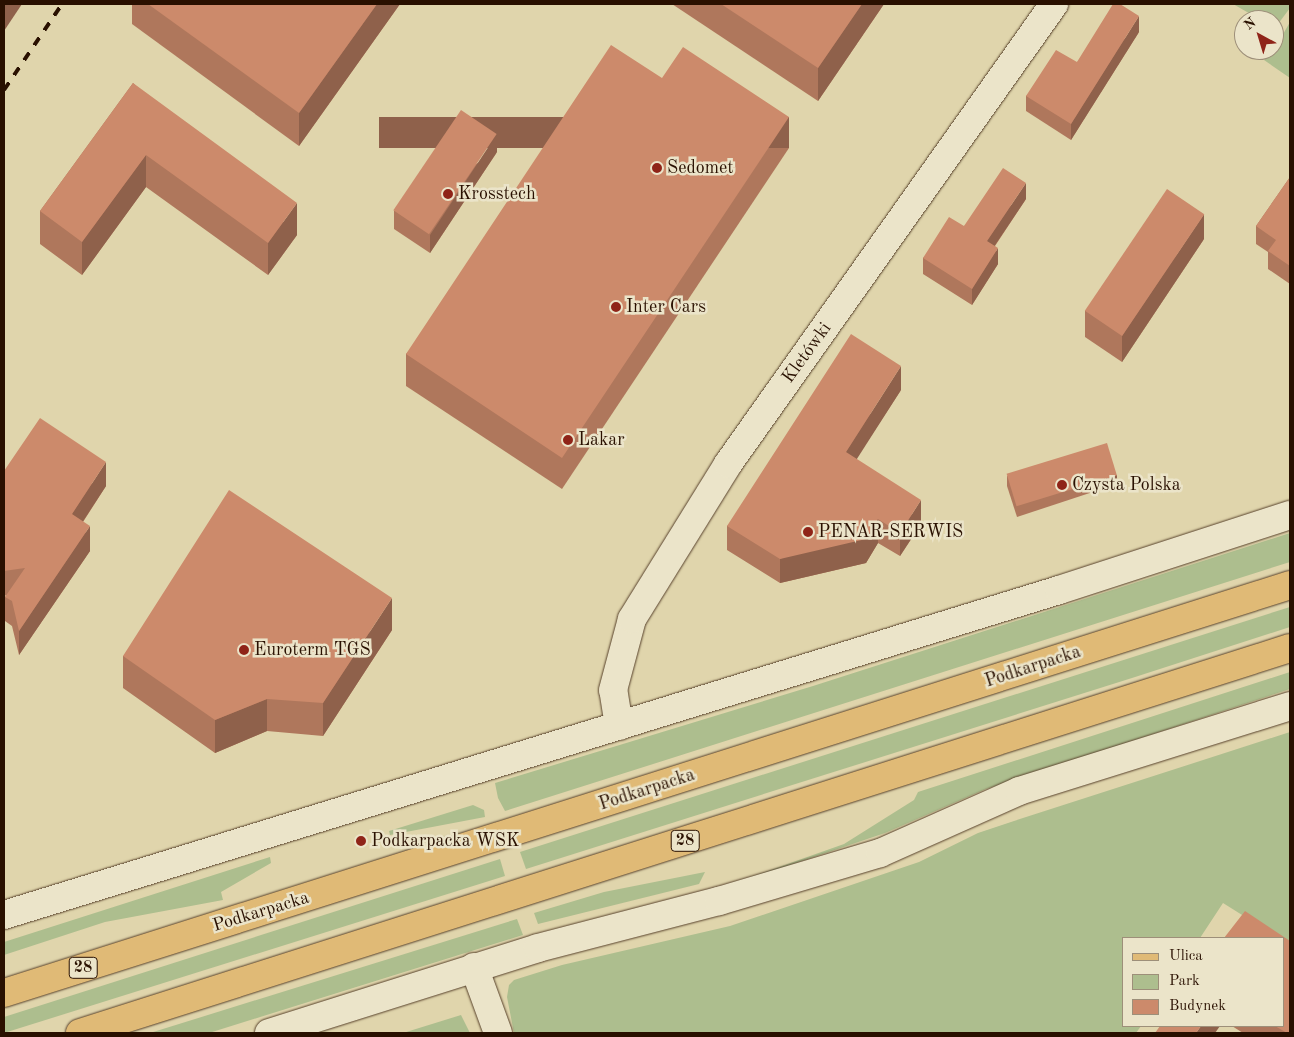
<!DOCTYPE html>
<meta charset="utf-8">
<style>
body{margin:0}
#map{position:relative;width:1294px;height:1037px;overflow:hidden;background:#e0d5ac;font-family:"Old Standard TT",serif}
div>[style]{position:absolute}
.green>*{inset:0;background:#adbe8e}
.roads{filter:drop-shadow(0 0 1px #57412b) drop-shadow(0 0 1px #57412b)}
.street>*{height:28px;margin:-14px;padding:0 14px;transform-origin:14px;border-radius:14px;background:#ebe4c9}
.primary>*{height:28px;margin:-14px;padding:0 14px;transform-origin:14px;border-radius:14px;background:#e0ba76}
.rail>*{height:4px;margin-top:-2px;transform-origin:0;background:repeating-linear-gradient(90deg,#291000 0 9px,transparent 0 18px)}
.wall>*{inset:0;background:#af775c}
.shaded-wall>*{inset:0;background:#8f614b;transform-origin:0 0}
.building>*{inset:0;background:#cc8a6b;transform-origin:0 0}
.dots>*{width:14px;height:14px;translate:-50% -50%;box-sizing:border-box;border:2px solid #ebe4c9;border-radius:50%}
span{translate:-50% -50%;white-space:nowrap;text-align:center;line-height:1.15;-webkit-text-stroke:5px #ebe4c9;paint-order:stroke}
.shield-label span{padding:1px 4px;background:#ebe4c9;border:1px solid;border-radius:4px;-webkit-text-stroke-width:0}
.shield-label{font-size:16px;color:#291000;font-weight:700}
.poi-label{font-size:18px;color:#291000}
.left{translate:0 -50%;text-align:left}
.street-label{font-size:18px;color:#291000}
.frame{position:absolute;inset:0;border:5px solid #291000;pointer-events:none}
.legend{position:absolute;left:1122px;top:937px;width:162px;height:90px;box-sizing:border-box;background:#ebe4c9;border:1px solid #9d8f79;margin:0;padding:6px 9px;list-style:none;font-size:15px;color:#291000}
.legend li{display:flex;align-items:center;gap:10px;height:25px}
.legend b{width:25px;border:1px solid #9d8f79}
.north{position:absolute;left:1234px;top:10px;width:50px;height:50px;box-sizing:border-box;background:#ebe4c9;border:1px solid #9d8f79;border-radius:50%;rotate:321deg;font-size:14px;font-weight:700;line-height:20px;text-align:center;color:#291000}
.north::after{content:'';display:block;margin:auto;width:18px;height:22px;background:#8f2418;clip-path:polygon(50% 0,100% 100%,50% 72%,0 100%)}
</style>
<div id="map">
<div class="green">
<div style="clip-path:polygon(1233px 4px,1290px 4px,1290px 8px,1275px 28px,1274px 20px,1261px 20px)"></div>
<div style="clip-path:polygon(1290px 22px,1290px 78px,1264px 60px,1274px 50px)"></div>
<div style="clip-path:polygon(1290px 533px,1290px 562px,505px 811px,498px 798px,495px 783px,813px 686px)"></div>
<div style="clip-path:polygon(1290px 607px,1290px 627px,1132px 678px,526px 869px,520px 852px)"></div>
<div style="clip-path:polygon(1290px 672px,1290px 689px,986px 789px,885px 833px,683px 901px,844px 844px,914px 800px,918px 792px)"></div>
<div style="clip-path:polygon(1290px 732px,1290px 945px,1223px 903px,1200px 938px,1123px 938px,1123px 1026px,1141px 1026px,1136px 1033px,514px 1033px,507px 997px,509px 985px,514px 980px,562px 965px,730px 926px,919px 862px,978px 833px,1014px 821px)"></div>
<div style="clip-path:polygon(473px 805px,484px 810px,485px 817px,390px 835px,389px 831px)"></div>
<div style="clip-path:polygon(270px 857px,271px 863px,221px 892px,223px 900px,105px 922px,4px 955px,4px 942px)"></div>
<div style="clip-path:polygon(500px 859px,505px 876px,4px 1033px,4px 1017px)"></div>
<div style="clip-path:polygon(705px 872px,699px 884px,538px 924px,534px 913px,604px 892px)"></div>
<div style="clip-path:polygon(517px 919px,523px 935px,209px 1033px,150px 1033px)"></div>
<div style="clip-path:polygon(461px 1015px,470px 1033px,403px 1033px)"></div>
</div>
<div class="roads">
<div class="street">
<div style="left:619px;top:726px;width:36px;rotate:-99deg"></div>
<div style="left:613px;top:690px;width:73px;rotate:-75deg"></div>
<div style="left:632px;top:619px;width:182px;rotate:-58.2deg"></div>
<div style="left:728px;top:464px;width:564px;rotate:-54.67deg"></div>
<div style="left:4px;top:915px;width:1104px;rotate:-17.12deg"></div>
<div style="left:1059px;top:590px;width:243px;rotate:-18deg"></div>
<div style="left:474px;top:967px;width:70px;rotate:70deg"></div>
<div style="left:269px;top:1033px;width:282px;rotate:-17.5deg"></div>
<div style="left:538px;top:948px;width:187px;rotate:-14.6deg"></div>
<div style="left:719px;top:901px;width:168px;rotate:-16.6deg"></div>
<div style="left:880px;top:853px;width:152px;rotate:-24deg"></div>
<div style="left:1019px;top:791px;width:284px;rotate:-17.4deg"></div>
</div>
<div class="primary">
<div style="left:4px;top:993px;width:1349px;rotate:-17.6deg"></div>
<div style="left:80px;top:1033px;width:1270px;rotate:-17.65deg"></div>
</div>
</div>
<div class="rail">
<div style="left:4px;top:90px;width:104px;rotate:-56deg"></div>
</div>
<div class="wall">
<div style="clip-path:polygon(132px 4px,400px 4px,299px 146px,132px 24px)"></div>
<div style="clip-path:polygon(672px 4px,884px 4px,818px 101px)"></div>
<div style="clip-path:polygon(1139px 32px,1071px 140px,1026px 111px,1026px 96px,1077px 62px)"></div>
<div style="clip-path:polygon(662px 78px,789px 148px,562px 489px,406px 386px,406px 354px)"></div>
<div style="clip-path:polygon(133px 83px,297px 235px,268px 275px,146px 187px,82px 275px,40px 244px,40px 211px)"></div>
<div style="clip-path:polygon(497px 152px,430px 253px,394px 229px,394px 211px)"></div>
<div style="clip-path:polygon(1290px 177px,1290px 284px,1268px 269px,1268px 252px,1256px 244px,1256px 226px)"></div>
<div style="clip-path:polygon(1026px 199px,995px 246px,998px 264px,972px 305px,923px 274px,923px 258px,964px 226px)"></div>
<div style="clip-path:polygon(1204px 239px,1122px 362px,1085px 337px,1085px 311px)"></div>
<div style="clip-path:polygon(901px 390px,856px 459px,921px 524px,900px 556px,878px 543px,866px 563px,780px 583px,727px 550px,727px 526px)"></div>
<div style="clip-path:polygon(4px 471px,106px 486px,83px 522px,90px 551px,19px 655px,12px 626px,5px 621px,5px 597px,7px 595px,4px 596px)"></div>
<div style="clip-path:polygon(1007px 476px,1117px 484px,1017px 517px,1007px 486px)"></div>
<div style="clip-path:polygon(392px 630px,323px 736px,267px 731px,215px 753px,123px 688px,123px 656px)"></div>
<div style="clip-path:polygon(1232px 1026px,1283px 1026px,1290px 1033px,1243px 1033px)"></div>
</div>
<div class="shaded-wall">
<div style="clip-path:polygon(5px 4px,22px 4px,4px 31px,4px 6px)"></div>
<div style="clip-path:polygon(377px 4px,400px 4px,299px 146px,299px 113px)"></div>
<div style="clip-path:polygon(862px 4px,884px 4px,818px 101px,818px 68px)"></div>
<div style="clip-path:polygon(1139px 16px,1139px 32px,1071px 140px,1071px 124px)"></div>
<div style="left:789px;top:117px;width:31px;height:410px;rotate:90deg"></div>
<div style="clip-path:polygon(497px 134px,497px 152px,430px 253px,430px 235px)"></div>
<div style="clip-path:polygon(146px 155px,146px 187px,82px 275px,82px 242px)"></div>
<div style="clip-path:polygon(1026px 183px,1026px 199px,987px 257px,987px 241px)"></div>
<div style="clip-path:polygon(297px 203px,297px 235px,268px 275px,268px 243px)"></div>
<div style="clip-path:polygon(1204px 214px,1204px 239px,1122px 362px,1122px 336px)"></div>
<div style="clip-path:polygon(998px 248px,998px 264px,972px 305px,972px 289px)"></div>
<div style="clip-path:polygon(901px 366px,901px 390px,846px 476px,846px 452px)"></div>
<div style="clip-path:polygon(106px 462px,106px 486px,72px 538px,72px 514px)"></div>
<div style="left:1117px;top:475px;width:9px;height:105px;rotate:90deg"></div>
<div style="clip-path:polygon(921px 500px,921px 524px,900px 556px,900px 533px)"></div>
<div style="clip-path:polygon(878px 519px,878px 543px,866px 563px,780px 583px,780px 559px)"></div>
<div style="clip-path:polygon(90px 526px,90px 551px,19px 655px,19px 631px)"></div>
<div style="clip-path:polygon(392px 598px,392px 630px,323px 736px,323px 703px)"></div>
<div style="clip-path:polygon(267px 699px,267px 731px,215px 753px,215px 720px)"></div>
<div style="clip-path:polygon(1201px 1026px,1220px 1026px,1215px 1033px,1196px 1033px)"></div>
</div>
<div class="building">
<div style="clip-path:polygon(148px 4px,377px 4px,299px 113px)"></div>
<div style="clip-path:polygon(721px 4px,862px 4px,818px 68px)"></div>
<div style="clip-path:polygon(1113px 4px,1120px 4px,1139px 16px,1071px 124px,1026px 96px,1056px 50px,1077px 62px)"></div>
<div style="clip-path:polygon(611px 45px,662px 78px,683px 47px,789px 117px,562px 458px,406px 354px)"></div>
<div style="clip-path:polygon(133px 83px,297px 203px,268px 243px,146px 155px,82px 242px,40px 211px)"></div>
<div style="left:461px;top:110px;width:43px;height:121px;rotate:34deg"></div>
<div style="clip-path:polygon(1003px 168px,1026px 183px,987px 241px,998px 248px,972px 289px,923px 258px,949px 217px,964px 226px)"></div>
<div style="clip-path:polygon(1290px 177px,1290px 266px,1268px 251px,1276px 240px,1256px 226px)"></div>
<div style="left:1167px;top:189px;width:45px;height:147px;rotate:34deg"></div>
<div style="clip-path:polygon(851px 334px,901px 366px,846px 452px,921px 500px,900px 533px,878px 519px,866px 539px,780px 559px,727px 526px)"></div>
<div style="clip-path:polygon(40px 418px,106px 462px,72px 514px,90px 526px,19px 631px,12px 601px,5px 597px,25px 568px,4px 571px,4px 471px)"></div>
<div style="left:1107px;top:443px;width:34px;height:105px;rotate:73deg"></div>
<div style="clip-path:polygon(229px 490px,392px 598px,323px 703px,267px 699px,215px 720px,123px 656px)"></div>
<div style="clip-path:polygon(1245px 911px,1290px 941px,1290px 1033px,1287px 1033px,1275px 1026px,1283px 1026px,1283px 938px,1224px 938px)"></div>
<div style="clip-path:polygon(1160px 1026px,1201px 1026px,1196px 1033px,1155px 1033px)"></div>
</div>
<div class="dots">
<div style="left:657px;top:168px;background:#8f2418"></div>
<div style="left:448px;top:194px;background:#8f2418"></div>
<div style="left:616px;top:307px;background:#8f2418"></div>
<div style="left:568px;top:440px;background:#8f2418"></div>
<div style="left:1062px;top:485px;background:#8f2418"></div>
<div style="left:808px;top:532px;background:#8f2418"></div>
<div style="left:244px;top:650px;background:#8f2418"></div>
<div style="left:361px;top:841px;background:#8f2418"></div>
</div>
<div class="shield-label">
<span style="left:685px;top:841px">28</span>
<span style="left:83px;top:968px">28</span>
</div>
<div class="poi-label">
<span class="left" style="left:667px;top:168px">Sedomet</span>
<span class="left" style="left:458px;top:194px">Krosstech</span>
<span class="left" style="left:626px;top:307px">Inter Cars</span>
<span class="left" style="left:578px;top:440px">Lakar</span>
<span class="left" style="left:1072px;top:485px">Czysta Polska</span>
<span class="left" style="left:818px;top:532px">PENAR-SERWIS</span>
<span class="left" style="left:254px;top:650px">Euroterm TGS</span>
<span class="left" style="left:371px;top:841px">Podkarpacka WSK</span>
</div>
<div class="street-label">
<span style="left:807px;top:353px;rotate:-54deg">Kletówki</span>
<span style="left:1033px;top:667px;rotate:-18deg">Podkarpacka</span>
<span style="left:647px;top:790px;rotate:-18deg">Podkarpacka</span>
<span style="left:261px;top:912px;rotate:-17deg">Podkarpacka</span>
</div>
<div class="frame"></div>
<ul class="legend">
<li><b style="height:6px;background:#e0ba76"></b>Ulica</li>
<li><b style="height:14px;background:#adbe8e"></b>Park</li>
<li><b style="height:14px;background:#cc8a6b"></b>Budynek</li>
</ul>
<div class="north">N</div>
</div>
